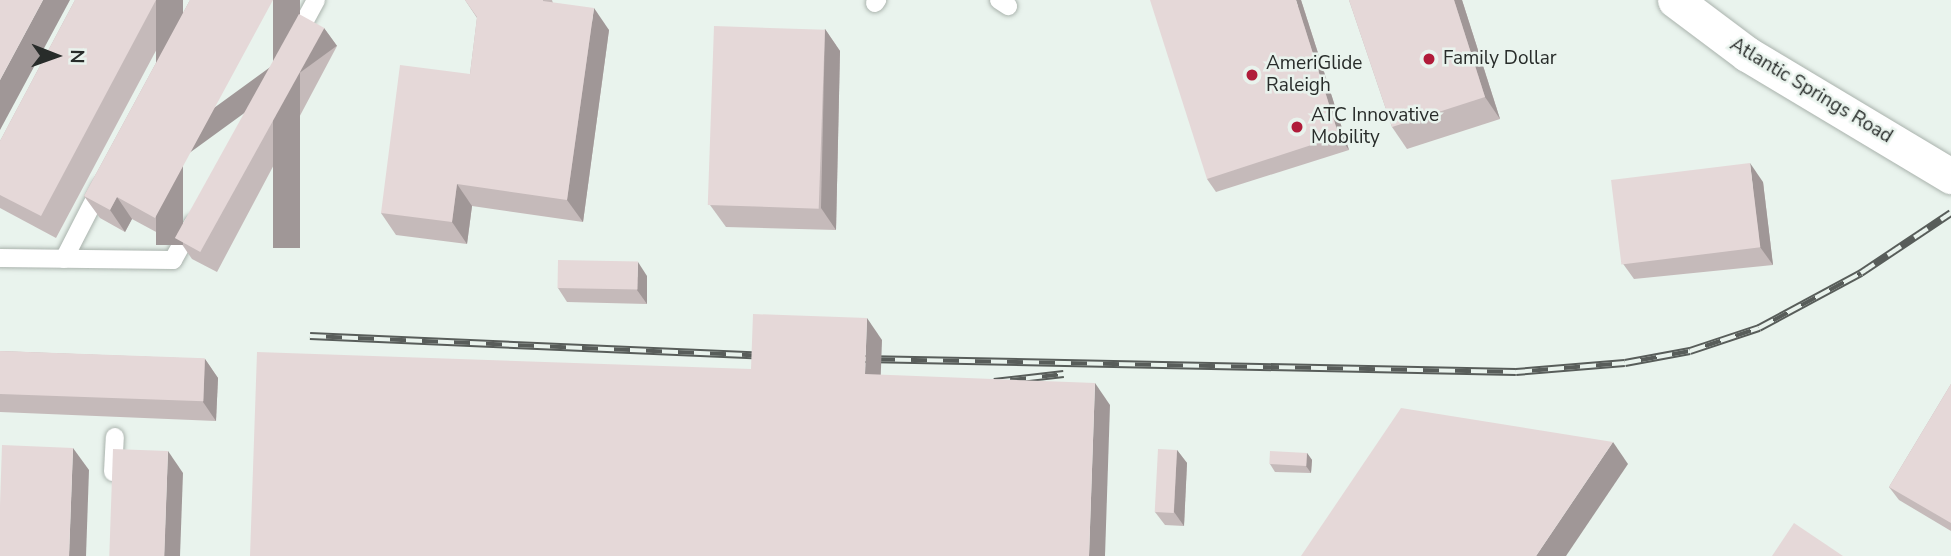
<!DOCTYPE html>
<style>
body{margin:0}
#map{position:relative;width:1951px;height:556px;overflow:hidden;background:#e9f3ed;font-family:"Nunito Sans",sans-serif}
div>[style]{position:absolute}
.roads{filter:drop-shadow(0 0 2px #a9b2ac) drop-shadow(0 0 2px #a9b2ac)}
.service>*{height:18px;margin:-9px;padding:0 9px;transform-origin:9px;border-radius:9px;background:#fff}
.minor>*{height:35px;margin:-17.5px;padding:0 17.5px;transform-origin:17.5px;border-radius:17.5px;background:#fff}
.rail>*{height:8px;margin-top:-4px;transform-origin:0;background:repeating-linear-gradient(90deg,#e9f3ed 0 16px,#585d5a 0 32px);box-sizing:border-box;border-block:2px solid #585d5a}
.wall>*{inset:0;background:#c5baba}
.shaded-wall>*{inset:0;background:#a09797;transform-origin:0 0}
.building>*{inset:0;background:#e5d8d8;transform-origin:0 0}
.dots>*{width:19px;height:19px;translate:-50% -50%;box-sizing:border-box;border:4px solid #e9f3ed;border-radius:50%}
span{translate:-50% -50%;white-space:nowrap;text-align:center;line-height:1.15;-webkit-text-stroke:5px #e9f3ed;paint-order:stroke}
.poi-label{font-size:19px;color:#282c2a}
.left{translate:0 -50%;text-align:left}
.street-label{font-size:19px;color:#282c2a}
.north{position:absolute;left:21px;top:21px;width:70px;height:70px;-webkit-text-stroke:5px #e9f3ed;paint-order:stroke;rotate:91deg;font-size:19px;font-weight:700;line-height:28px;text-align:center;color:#282c2a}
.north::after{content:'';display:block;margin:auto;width:24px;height:32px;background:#282c2a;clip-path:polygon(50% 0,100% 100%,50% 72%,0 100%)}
</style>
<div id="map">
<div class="roads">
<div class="service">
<div style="left:999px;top:0;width:11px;rotate:34deg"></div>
<div style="left:875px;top:3px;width:4px;rotate:-56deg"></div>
<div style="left:296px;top:37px;width:42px;rotate:-61.6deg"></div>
<div style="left:0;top:258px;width:173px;rotate:0.7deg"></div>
<div style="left:173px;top:260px;width:41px;rotate:-60.9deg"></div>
<div style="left:64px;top:259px;width:81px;rotate:-62.8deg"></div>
<div style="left:113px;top:472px;width:35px;rotate:-87deg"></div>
</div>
<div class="minor">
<div style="left:1675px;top:0;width:90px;rotate:36.9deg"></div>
<div style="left:1747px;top:54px;width:238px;rotate:30.9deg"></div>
</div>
</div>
<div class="rail">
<div style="left:310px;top:336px;width:462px;rotate:2.5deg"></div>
<div style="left:863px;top:359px;width:653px;rotate:1.14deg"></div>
<div style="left:1516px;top:372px;width:109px;rotate:-4.7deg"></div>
<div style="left:1625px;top:363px;width:66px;rotate:-10.5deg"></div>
<div style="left:1690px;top:351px;width:73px;rotate:-18.4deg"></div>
<div style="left:1759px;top:328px;width:116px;rotate:-28.3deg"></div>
<div style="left:1861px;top:273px;width:108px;rotate:-33.7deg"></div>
<div style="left:994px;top:382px;width:70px;rotate:-6.5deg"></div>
</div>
<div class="wall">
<div style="clip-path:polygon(75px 0,183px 0,56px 238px,0 208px,0 141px)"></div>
<div style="clip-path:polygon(190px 0,171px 240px,132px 219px,125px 232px,100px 218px,84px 196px)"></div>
<div style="clip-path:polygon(465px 0,552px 0,553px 3px,609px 30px,583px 222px,472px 206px,467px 244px,396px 235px,381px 213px,470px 74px,477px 18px)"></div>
<div style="clip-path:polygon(1301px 0,1349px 150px,1216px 192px,1207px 179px)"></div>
<div style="clip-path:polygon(1349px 0,1462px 0,1500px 119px,1407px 149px,1392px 127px)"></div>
<div style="clip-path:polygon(324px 28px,337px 46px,217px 272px,192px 259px,179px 240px)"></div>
<div style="clip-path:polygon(825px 29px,840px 51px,836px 230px,726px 227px,710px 205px)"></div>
<div style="clip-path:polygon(1763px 182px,1773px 265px,1634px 279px,1621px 261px)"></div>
<div style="clip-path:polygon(647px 276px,647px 304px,567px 302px,558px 288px)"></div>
<div style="clip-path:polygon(0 351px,205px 359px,218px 378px,216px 421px,0 412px)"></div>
<div style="clip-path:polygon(1951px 384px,1951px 531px,1899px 500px,1889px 487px)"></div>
<div style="clip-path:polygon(1177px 450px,1187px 463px,1184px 526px,1165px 525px,1155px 512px)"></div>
<div style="clip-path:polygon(1307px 453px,1312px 460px,1311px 473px,1275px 472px,1270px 464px)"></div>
</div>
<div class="shaded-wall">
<div style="clip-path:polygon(43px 0,70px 0,0 130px,0 80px)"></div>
<div style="left:156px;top:0;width:27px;height:245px"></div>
<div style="left:273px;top:0;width:27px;height:248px"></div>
<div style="clip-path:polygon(1296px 0,1301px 0,1349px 150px,1339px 136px)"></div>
<div style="clip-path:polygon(1454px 0,1462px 0,1500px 119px,1485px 97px)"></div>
<div style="clip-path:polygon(594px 8px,609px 30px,583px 222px,567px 200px)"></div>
<div style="left:324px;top:28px;width:22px;height:256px;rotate:54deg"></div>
<div style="clip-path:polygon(825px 29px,840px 51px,836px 230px,821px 208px)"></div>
<div style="clip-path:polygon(1750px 163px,1763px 182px,1773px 265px,1760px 247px)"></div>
<div style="clip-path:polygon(457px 184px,472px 206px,467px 244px,452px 222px)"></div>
<div style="clip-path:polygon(117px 197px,132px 219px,125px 232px,110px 210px)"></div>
<div style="clip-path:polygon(638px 262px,647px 276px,647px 304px,637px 290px)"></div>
<div style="clip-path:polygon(867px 318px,882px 340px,880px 396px,865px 374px)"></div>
<div style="clip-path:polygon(205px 359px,218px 378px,216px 421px,203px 402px)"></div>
<div style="clip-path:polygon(1095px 383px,1110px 405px,1105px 556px,1089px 556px)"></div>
<div style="clip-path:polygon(1613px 442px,1628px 464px,1566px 556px,1536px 556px)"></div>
<div style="clip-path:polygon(73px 448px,89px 470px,86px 556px,69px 556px)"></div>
<div style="clip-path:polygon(1177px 450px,1187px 463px,1184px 526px,1174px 512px)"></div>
<div style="clip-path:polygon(168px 451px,183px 473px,180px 556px,164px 556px)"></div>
<div style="clip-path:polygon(1307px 453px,1312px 460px,1311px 473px,1306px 466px)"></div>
</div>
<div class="building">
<div style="clip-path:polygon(0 0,43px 0,0 80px)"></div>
<div style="clip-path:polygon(75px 0,156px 0,41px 216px,0 195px,0 141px)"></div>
<div style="clip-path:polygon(190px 0,273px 0,155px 218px,117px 197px,110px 210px,84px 196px)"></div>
<div style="clip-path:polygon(465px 0,543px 0,543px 1px,594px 8px,567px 200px,457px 184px,452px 222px,381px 213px,400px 65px,470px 74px,477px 17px)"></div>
<div style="clip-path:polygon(1150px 0,1296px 0,1339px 136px,1207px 179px)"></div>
<div style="clip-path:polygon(1349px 0,1454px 0,1485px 97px,1392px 127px)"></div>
<div style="left:299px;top:14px;width:29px;height:256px;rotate:29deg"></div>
<div style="left:714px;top:26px;width:111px;height:179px;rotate:2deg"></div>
<div style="left:1750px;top:163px;width:85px;height:140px;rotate:83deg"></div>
<div style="left:558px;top:260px;width:80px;height:28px;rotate:1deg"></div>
<div style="clip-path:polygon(753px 314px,867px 318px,865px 374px,1095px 383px,1089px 556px,250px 556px,257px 352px,751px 369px)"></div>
<div style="left:0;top:351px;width:205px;height:43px;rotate:2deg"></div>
<div style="clip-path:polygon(1951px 384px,1951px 523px,1889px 487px)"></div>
<div style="clip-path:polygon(1401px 408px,1613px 442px,1536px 556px,1301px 556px)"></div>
<div style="clip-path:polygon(2px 445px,73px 448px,69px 556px,0 556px,0 505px)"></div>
<div style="left:113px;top:449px;width:55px;height:107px;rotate:2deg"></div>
<div style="left:1158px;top:449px;width:19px;height:63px;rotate:3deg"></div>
<div style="left:1270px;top:451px;width:37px;height:13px;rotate:3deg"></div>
<div style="clip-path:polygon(1794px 523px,1843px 556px,1772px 556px)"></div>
</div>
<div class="dots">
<div style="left:1429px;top:59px;background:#b01c3a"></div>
<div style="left:1252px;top:75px;background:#b01c3a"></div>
<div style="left:1297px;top:127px;background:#b01c3a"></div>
</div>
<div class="poi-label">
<span class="left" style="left:1443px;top:59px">Family Dollar</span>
<span class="left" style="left:1266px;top:75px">AmeriGlide<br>Raleigh</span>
<span class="left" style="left:1311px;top:127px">ATC Innovative<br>Mobility</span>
</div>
<div class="street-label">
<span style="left:1811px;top:91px;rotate:31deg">Atlantic Springs Road</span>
</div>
<div class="north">N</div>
</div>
